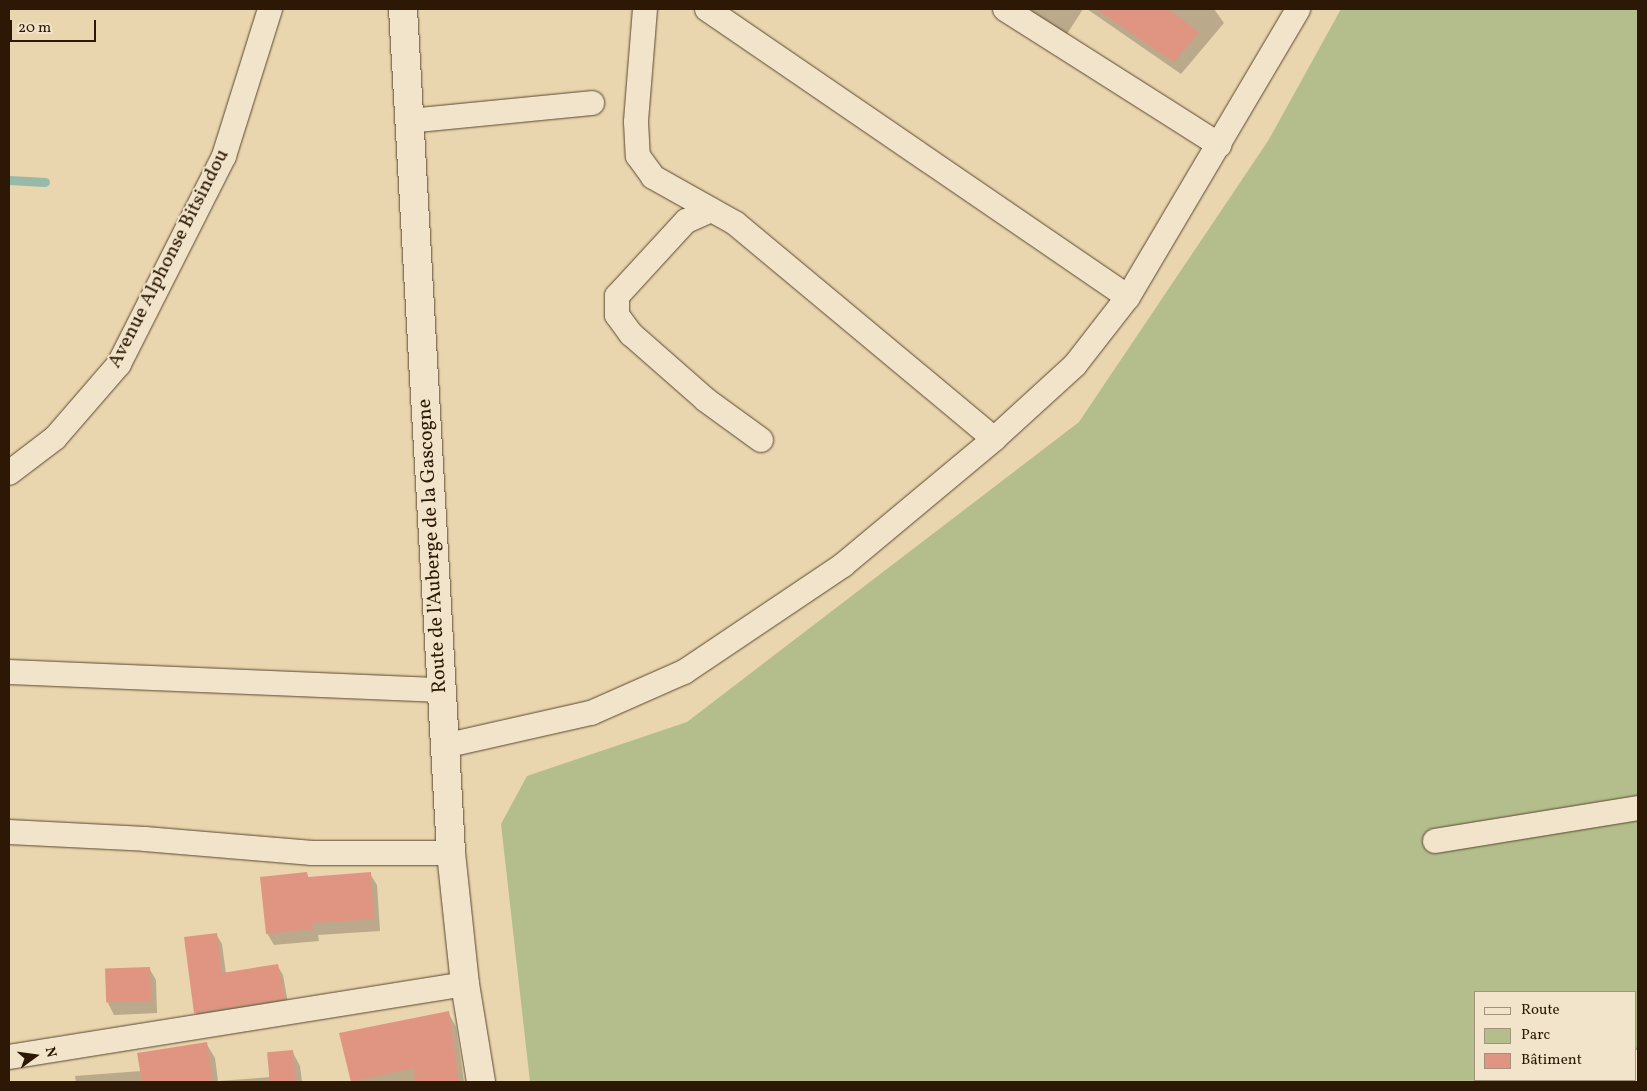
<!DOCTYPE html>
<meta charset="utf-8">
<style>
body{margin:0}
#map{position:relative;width:1647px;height:1091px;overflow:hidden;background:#e9d5ae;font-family:Vollkorn,serif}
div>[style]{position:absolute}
.green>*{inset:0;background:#b4be8c}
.shadow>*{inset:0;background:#0003}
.stream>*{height:9px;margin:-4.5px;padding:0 4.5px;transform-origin:4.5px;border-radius:4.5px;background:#97b9a9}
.building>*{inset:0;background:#e09582;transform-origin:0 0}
.roads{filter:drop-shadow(0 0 1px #5b472f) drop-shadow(0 0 1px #5b472f)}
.minor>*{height:24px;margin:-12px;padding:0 12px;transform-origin:12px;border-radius:12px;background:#f1e4ca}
.tertiary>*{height:28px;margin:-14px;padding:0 14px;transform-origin:14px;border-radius:14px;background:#f1e4ca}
span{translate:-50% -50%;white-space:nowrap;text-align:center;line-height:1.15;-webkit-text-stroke:4px #f1e4ca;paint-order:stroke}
.street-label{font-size:20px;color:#2c1805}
.frame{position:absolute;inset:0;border:10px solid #2c1805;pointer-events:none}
.legend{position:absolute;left:1474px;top:991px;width:162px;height:90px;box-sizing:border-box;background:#f1e4ca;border:1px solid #a2927b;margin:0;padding:6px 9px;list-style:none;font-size:15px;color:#2c1805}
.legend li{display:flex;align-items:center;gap:10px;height:25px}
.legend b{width:25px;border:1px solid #a2927b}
.north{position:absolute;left:10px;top:1031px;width:50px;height:50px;-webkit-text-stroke:4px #f1e4ca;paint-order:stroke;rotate:76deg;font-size:14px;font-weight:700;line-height:20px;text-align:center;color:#2c1805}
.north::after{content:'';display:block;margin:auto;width:18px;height:22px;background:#2c1805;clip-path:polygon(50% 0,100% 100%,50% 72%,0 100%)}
.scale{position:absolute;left:10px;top:20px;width:86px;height:22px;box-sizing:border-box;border:2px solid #2c1805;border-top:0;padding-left:6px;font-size:15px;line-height:18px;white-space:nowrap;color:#2c1805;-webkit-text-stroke:4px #f1e4ca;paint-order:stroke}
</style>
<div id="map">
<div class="green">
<div style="clip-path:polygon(evenodd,1341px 9px,1638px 9px,1638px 1082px,530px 1082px,501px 824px,527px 776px,687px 722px,1079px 422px,1268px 141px,1341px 9px,1476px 992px,1636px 992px,1636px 1080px,1476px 1080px,1476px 992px)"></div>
</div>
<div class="shadow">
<div style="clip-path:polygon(1029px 9px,1083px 9px,1067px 34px)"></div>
<div style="clip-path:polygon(1087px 9px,1214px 9px,1224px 23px,1181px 74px)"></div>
<div style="clip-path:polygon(306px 873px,309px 878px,370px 874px,377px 885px,380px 931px,318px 935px,319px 941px,274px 945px,267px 933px)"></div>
<div style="clip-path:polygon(216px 934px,222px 944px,226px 974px,277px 965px,283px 975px,289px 1009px,201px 1023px,196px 1013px,186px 938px)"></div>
<div style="clip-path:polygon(149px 968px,156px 980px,157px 1013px,114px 1015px,108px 1003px)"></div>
<div style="clip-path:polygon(448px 1012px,456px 1027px,464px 1082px,352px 1082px,341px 1034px)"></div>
<div style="clip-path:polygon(206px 1043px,215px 1058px,218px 1081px,271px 1077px,292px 1051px,300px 1066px,302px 1082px,76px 1082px,75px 1076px,141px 1071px)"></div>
</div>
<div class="stream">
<div style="left:9px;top:180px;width:36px;rotate:3deg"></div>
</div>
<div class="building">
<div style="clip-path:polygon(1096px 9px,1168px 9px,1199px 32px,1174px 62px)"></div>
<div style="clip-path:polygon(307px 872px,308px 877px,371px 872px,374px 919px,312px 923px,313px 929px,266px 934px,260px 877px)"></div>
<div style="clip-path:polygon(217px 933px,222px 973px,278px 964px,285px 999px,194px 1013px,184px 937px)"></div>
<div style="left:150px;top:967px;width:34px;height:45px;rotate:88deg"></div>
<div style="clip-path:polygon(449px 1011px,459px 1082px,415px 1082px,414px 1068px,351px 1082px,339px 1033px)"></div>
<div style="clip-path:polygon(207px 1042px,213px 1082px,142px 1082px,137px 1053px)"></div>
<div style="left:293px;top:1050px;width:32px;height:26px;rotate:85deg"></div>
</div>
<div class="roads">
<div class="minor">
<div style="left:645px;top:9px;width:113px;rotate:94.6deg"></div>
<div style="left:636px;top:122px;width:34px;rotate:87deg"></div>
<div style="left:638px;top:156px;width:26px;rotate:54deg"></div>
<div style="left:653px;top:177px;width:94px;rotate:29.3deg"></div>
<div style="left:735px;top:223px;width:337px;rotate:39.8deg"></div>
<div style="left:707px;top:9px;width:510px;rotate:34.38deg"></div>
<div style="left:1005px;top:9px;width:254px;rotate:32.4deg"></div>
<div style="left:409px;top:121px;width:184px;rotate:-5.6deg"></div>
<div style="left:711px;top:210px;width:27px;rotate:156deg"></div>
<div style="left:686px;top:221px;width:102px;rotate:132.6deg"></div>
<div style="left:617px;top:296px;width:19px;rotate:90deg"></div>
<div style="left:617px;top:315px;width:24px;rotate:54deg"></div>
<div style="left:631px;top:334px;width:100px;rotate:41.3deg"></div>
<div style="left:706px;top:400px;width:68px;rotate:36deg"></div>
<div style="left:9px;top:473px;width:58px;rotate:-37.3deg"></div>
<div style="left:55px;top:438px;width:98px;rotate:-49.1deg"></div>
<div style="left:119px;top:364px;width:233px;rotate:-63.2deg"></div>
<div style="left:224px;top:156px;width:154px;rotate:-72.6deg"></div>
<div style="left:9px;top:672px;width:433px;rotate:2.4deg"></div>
<div style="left:444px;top:746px;width:151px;rotate:-12.7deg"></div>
<div style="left:591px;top:713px;width:102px;rotate:-23.8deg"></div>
<div style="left:684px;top:672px;width:192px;rotate:-33.9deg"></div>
<div style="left:843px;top:565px;width:197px;rotate:-39.8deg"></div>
<div style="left:994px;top:439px;width:110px;rotate:-42.4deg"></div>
<div style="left:1075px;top:365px;width:86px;rotate:-52.1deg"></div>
<div style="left:1128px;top:297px;width:334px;rotate:-59.4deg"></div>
<div style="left:9px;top:832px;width:136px;rotate:2.9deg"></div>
<div style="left:145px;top:839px;width:168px;rotate:4.8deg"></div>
<div style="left:312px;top:853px;width:139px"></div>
<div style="left:1435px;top:841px;width:206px;rotate:-9.2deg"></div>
<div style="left:9px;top:1057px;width:462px;rotate:-9.1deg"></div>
<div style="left:1636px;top:1065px;width:4px;rotate:-63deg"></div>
<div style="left:1624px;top:1082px;width:3px;rotate:-45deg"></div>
</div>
<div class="tertiary">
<div style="left:403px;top:9px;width:845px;rotate:86.74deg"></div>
<div style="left:451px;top:853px;width:132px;rotate:83.9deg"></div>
<div style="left:465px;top:984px;width:99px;rotate:80.7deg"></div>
</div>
</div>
<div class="street-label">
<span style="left:169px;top:259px;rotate:-63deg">Avenue Alphonse Bitsindou</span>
<span style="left:433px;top:546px;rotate:-93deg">Route de l'Auberge de la Gascogne</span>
</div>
<div class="frame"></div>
<ul class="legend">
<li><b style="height:6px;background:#f1e4ca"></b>Route</li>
<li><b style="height:14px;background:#b4be8c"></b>Parc</li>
<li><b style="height:14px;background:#e09582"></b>Bâtiment</li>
</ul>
<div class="north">N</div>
<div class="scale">20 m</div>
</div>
